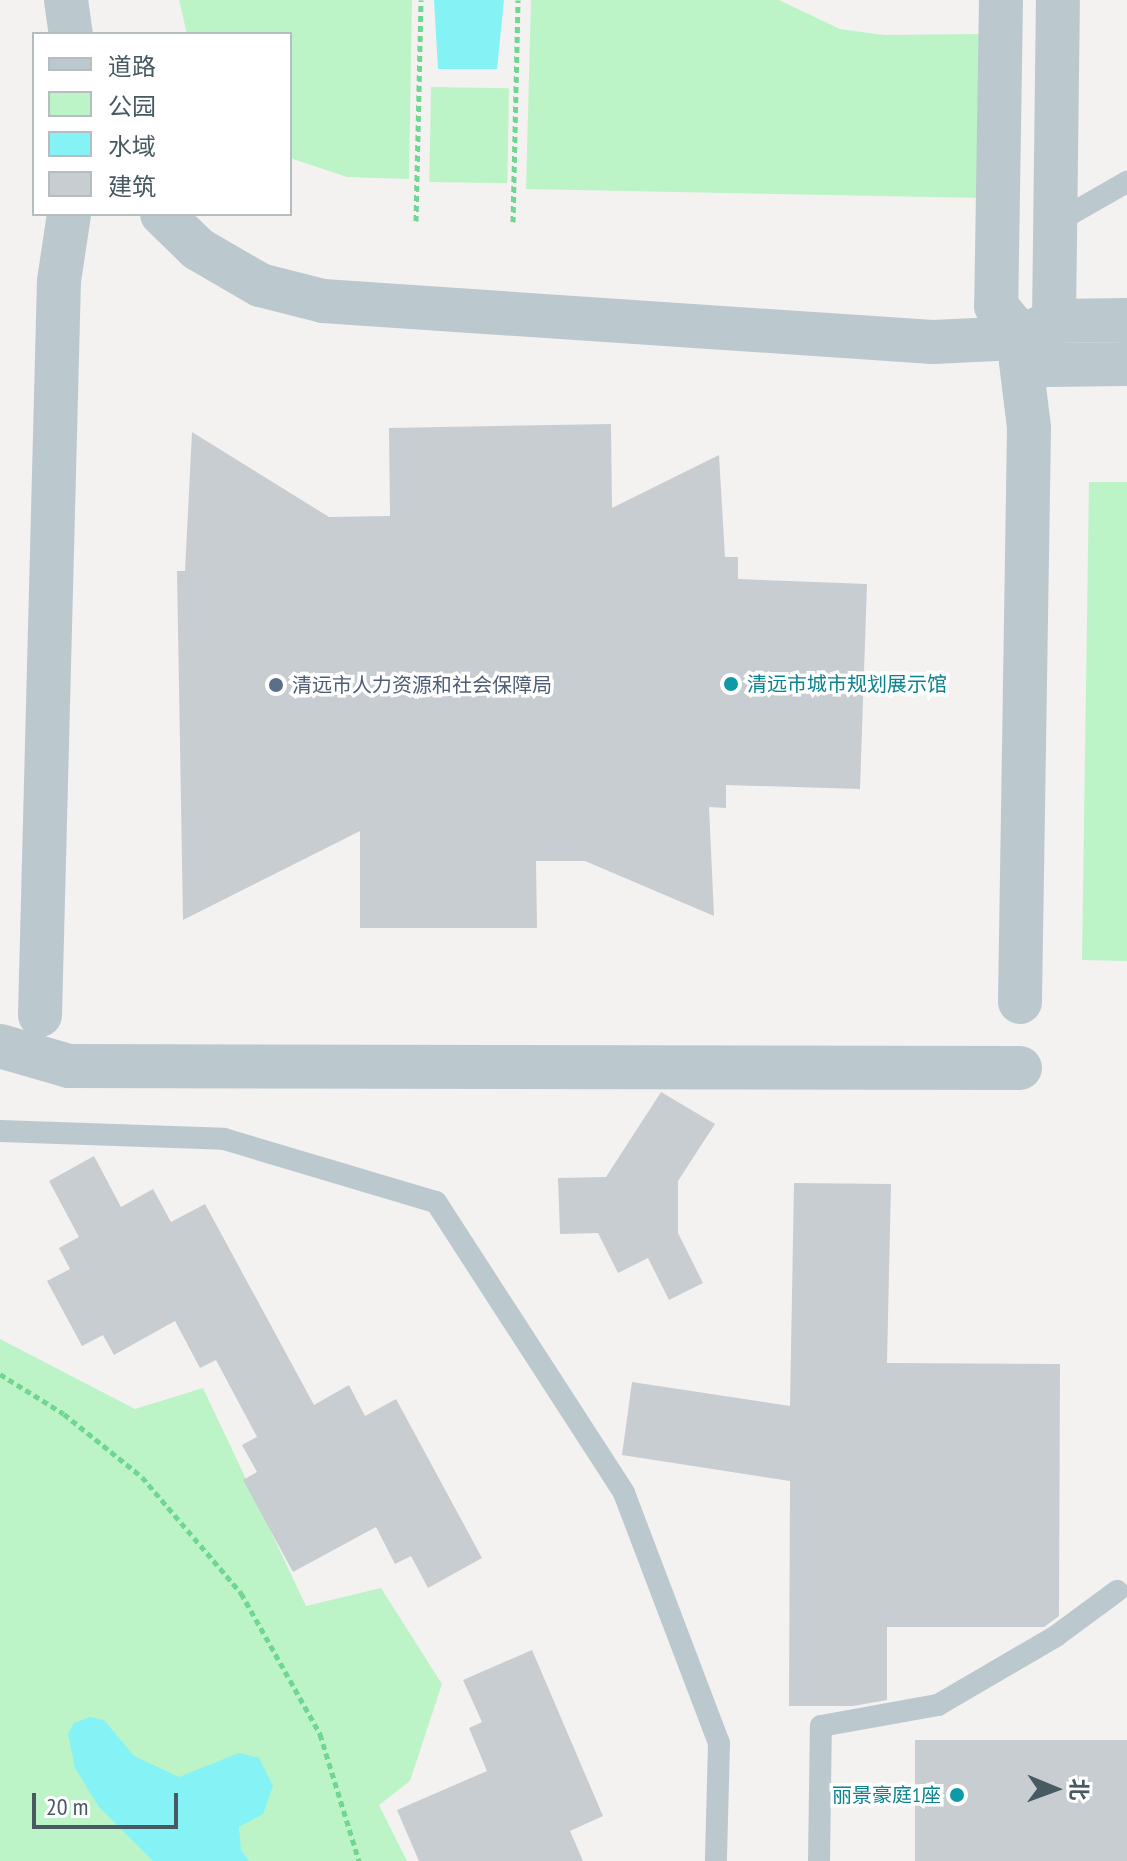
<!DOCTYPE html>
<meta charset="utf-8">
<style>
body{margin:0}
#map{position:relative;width:1127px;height:1861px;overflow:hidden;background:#f4f1f1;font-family:"PT Sans Narrow","Noto Sans SC",sans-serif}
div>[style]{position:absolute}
.green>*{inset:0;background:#bcf4c8;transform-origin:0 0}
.water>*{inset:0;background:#85f2f5}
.building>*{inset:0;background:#c8cdd2;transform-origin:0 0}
.path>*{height:5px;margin-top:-2.5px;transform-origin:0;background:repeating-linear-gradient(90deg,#70d692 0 6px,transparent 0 10px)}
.service>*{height:22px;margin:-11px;padding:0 11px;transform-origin:11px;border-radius:11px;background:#bbc9cf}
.minor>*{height:44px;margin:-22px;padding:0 22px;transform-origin:22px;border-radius:22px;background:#bbc9cf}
.dots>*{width:22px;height:22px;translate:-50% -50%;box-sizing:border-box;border:4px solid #fff;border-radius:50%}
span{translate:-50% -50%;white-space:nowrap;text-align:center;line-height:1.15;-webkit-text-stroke:7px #fff;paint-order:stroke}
.culture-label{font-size:20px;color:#0d838f}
.left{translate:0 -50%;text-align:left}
.right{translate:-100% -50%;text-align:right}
.service-label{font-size:20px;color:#4e5e75}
.legend{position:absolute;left:32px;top:32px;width:260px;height:184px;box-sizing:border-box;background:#fff;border:2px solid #b5bdc0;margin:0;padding:10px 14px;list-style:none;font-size:24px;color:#475961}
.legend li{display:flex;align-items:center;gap:16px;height:40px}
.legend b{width:40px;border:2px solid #b5bdc0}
.north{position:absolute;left:1015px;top:1749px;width:80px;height:80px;-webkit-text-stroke:6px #fff;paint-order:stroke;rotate:91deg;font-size:22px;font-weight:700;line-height:32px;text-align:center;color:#475961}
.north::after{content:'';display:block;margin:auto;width:28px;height:36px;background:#475961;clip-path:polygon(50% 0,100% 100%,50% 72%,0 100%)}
.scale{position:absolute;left:32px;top:1793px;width:146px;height:36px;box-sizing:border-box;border:4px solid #475961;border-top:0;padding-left:10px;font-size:24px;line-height:28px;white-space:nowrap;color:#475961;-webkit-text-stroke:6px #fff;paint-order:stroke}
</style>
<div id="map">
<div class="green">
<div style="clip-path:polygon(179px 0,412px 0,409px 179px,347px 177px,290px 158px,290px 34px,187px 34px)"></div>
<div style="clip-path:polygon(531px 0,779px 0,840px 29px,884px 35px,981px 34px,985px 198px,526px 189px)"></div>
<div style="left:431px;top:87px;width:78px;height:95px;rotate:1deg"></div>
<div style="clip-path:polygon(1089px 482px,1127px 482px,1127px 961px,1082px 960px)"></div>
<div style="clip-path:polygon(0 1339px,135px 1409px,203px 1388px,306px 1606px,381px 1588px,442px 1684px,410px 1781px,379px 1805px,407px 1861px,0 1861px)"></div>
</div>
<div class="water">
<div style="clip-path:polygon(434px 0,504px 0,497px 69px,438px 69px)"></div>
<div style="clip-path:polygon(90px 1717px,104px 1720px,134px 1756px,179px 1777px,239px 1753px,259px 1758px,273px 1786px,263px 1814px,239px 1827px,241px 1850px,249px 1861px,153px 1861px,99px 1807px,75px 1768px,68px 1734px,74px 1723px)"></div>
</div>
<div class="building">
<div style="clip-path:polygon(611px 424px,612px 508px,719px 455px,725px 557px,738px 557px,738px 579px,867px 584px,860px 789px,726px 785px,726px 808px,709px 807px,714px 916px,585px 861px,536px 861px,537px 928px,360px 928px,360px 831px,183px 920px,177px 571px,185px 571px,192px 432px,329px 517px,390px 516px,389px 428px)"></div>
<div style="clip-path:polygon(661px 1092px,715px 1124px,678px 1181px,678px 1233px,703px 1283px,669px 1300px,648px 1258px,618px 1273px,598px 1233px,560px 1234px,558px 1178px,606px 1177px)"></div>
<div style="clip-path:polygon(94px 1156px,121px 1207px,153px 1189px,171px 1222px,205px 1204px,314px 1405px,349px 1385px,365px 1416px,396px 1399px,482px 1558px,428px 1588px,411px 1556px,395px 1564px,376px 1527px,293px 1572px,243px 1480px,257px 1472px,242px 1445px,257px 1437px,216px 1360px,200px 1368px,175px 1321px,114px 1355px,103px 1335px,82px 1346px,47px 1281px,70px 1269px,59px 1248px,79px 1237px,49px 1181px)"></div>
<div style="clip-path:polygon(794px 1183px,891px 1184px,887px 1363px,1060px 1364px,1059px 1616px,1044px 1627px,887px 1627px,887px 1700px,853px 1706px,789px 1706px,790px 1481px,622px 1455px,632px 1382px,790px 1406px)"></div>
<div style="clip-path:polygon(532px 1650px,603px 1816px,570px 1831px,583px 1861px,419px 1861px,397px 1810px,487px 1771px,469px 1728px,482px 1722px,463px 1680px)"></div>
<div style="left:1127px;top:1740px;width:121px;height:212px;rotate:90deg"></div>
</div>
<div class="path">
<div style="left:416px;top:221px;width:221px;rotate:-88.7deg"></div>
<div style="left:513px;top:222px;width:222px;rotate:-88.7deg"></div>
<div style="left:0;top:1374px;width:75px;rotate:32deg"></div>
<div style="left:64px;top:1414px;width:100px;rotate:38.9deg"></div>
<div style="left:142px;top:1477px;width:153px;rotate:49.5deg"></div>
<div style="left:241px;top:1593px;width:162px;rotate:60.7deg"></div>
<div style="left:320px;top:1734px;width:133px;rotate:72.9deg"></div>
</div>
<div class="service">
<div style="left:1055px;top:223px;width:83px;rotate:-29.7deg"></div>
<div style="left:0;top:1131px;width:224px;rotate:2deg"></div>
<div style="left:224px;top:1139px;width:221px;rotate:16.6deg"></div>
<div style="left:436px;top:1202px;width:346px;rotate:57.1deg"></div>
<div style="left:624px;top:1493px;width:267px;rotate:69.2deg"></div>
<div style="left:719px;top:1743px;width:118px;rotate:91.5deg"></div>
<div style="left:819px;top:1861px;width:135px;rotate:-89.2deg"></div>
<div style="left:821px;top:1726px;width:119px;rotate:-10.2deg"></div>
<div style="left:938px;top:1705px;width:137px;rotate:-30.3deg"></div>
<div style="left:1056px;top:1636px;width:76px;rotate:-36.4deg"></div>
</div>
<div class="minor">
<div style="left:66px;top:0;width:34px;rotate:82deg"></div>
<div style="left:1001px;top:0;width:306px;rotate:90.9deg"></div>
<div style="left:996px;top:306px;width:77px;rotate:50.3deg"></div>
<div style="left:1045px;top:365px;width:82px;rotate:-0.7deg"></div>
<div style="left:162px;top:214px;width:50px;rotate:44.2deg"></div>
<div style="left:198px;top:249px;width:72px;rotate:30.1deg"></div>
<div style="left:260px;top:285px;width:65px;rotate:14.3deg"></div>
<div style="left:323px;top:301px;width:611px;rotate:3.85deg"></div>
<div style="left:933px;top:342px;width:85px;rotate:-2.7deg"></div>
<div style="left:1018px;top:338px;width:40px;rotate:-25deg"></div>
<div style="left:1054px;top:321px;width:321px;rotate:-89.3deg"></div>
<div style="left:1054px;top:321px;width:73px;rotate:-0.8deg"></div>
<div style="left:1018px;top:338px;width:91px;rotate:83deg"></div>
<div style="left:1029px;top:428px;width:574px;rotate:90.9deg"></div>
<div style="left:40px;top:1015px;width:734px;rotate:-88.52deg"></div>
<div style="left:59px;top:281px;width:68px;rotate:-81.5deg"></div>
<div style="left:0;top:1046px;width:72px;rotate:16.2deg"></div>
<div style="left:69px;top:1066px;width:951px;rotate:0.12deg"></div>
</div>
<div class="dots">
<div style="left:731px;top:684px;background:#0f9aa8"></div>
<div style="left:276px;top:685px;background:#5c6f8a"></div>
<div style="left:957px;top:1795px;background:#0f9aa8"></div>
</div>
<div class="culture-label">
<span class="left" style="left:747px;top:684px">清远市城市规划展示馆</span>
<span class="right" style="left:941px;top:1795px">丽景豪庭1座</span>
</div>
<div class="service-label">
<span class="left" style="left:292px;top:685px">清远市人力资源和社会保障局</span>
</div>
<ul class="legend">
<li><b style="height:10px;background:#bbc9cf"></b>道路</li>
<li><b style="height:22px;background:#bcf4c8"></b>公园</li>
<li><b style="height:22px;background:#85f2f5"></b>水域</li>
<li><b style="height:22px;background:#c8cdd2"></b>建筑</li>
</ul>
<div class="north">北</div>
<div class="scale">20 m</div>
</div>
